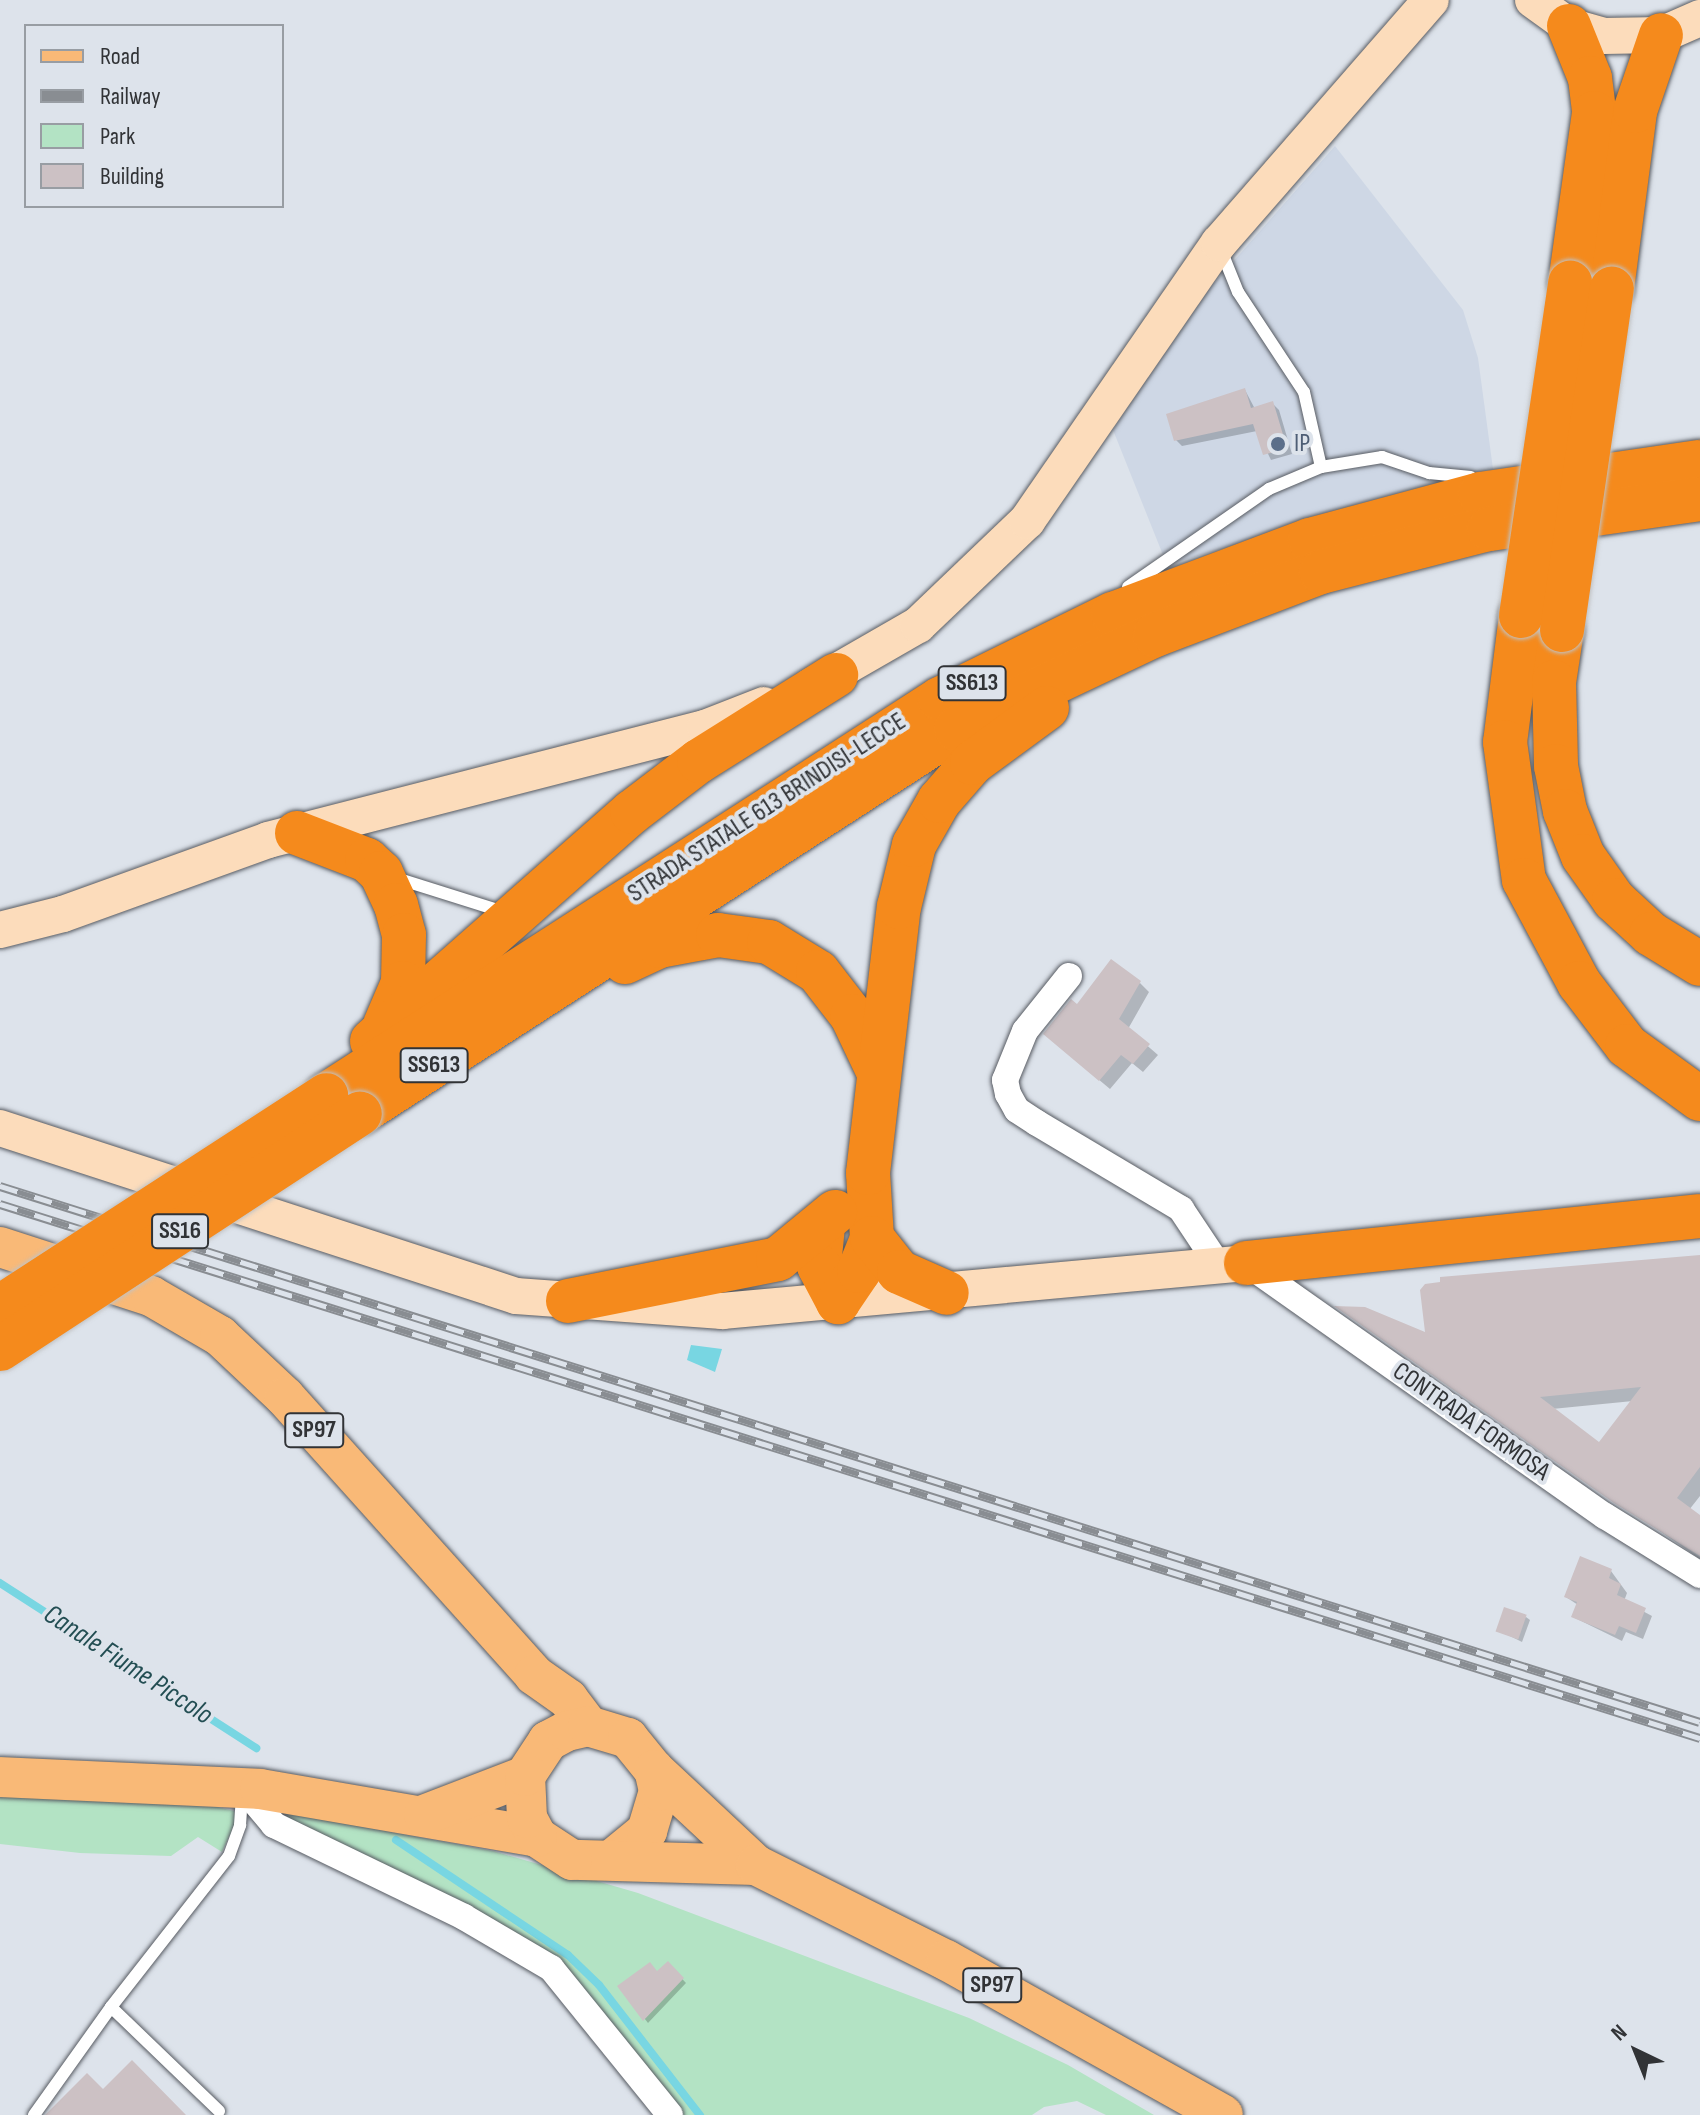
<!DOCTYPE html>
<style>
body{margin:0}
#map{position:relative;width:1700px;height:2115px;overflow:hidden;background:#dde3eb;font-family:"Sofia Sans Condensed",sans-serif}
div>[style]{position:absolute}
.built>*{inset:0;background:#ced7e5}
.green>*{inset:0;background:#b3e3c4}
.water>*{inset:0;background:#78d6e2}
.shadow>*{inset:0;background:#0003}
.stream>*{height:8px;margin:-4px;padding:0 4px;transform-origin:4px;border-radius:4px;background:#78d6e2}
.building>*{inset:0;background:#ccc1c4;transform-origin:0 0}
.roads{filter:drop-shadow(0 0 2px #575b62) drop-shadow(0 0 2px #575b62)}
.lane>*{height:12px;margin:-6px;padding:0 6px;transform-origin:6px;border-radius:6px;background:#fff}
.street>*{height:26px;margin:-13px;padding:0 13px;transform-origin:13px;border-radius:13px;background:#fff}
.secondary>*{height:36px;margin:-18px;padding:0 18px;transform-origin:18px;border-radius:18px;background:#fcdcbb}
.primary>*{height:40px;margin:-20px;padding:0 20px;transform-origin:20px;border-radius:20px;background:#f9b977}
.highway>*{height:44px;margin:-22px;padding:0 22px;transform-origin:22px;border-radius:22px;background:#f58a1c}
.rail>*{height:9px;margin-top:-4.5px;transform-origin:0;background:repeating-linear-gradient(90deg,#dde3eb 0 18px,#898d92 0 36px);box-sizing:border-box;border-block:2px solid #898d92}
.bridges{filter:drop-shadow(0 0 2px #c1c2c3) drop-shadow(0 0 2px #c1c2c3)}
.highway-bridge>*{height:44px;margin:-22px;padding:0 22px;transform-origin:22px;border-radius:22px;background:#f58a1c}
.dots>*{width:22px;height:22px;translate:-50% -50%;box-sizing:border-box;border:4px solid #dde3eb;border-radius:50%}
span{translate:-50% -50%;white-space:nowrap;text-align:center;line-height:1.15;-webkit-text-stroke:8px #dde3eb;paint-order:stroke}
.shield-label span{padding:2px 6px;background:#dde3eb;border:2px solid;border-radius:6px;-webkit-text-stroke-width:0}
.shield-label{font-size:24px;color:#313336;font-weight:700}
.service-label{font-size:26px;color:#4e5e75}
.left{translate:0 -50%;text-align:left}
.street-label{font-size:26px;color:#313336}
.water-label{font-size:28px;color:#234e53;font-style:italic}
.legend{position:absolute;left:24px;top:24px;width:260px;height:184px;box-sizing:border-box;background:#dde3eb;border:2px solid #989da3;margin:0;padding:10px 14px;list-style:none;font-size:24px;color:#313336}
.legend li{display:flex;align-items:center;gap:16px;height:40px}
.legend b{width:40px;border:2px solid #989da3}
.north{position:absolute;left:1596px;top:2011px;width:80px;height:80px;-webkit-text-stroke:6px #dde3eb;paint-order:stroke;rotate:317deg;font-size:22px;font-weight:700;line-height:32px;text-align:center;color:#313336}
.north::after{content:'';display:block;margin:auto;width:28px;height:36px;background:#313336;clip-path:polygon(50% 0,100% 100%,50% 72%,0 100%)}
</style>
<div id="map">
<div class="built">
<div style="clip-path:polygon(1335px 146px,1463px 310px,1478px 358px,1493px 469px,1167px 565px,1113px 430px,1195px 305px)"></div>
</div>
<div class="green">
<div style="clip-path:polygon(0 1796px,217px 1807px,234px 1811px,236px 1822px,222px 1852px,198px 1837px,171px 1856px,80px 1853px,0 1844px)"></div>
<div style="clip-path:polygon(288px 1813px,493px 1851px,638px 1893px,969px 2018px,1068px 2065px,1154px 2115px,1106px 2115px,1077px 2101px,1044px 2107px,1032px 2115px,679px 2115px,593px 2007px,285px 1816px)"></div>
</div>
<div class="water">
<div style="clip-path:polygon(691px 1345px,722px 1349px,715px 1372px,687px 1360px)"></div>
</div>
<div class="shadow">
<div style="clip-path:polygon(1245px 390px,1255px 409px,1272px 403px,1279px 410px,1292px 454px,1271px 460px,1257px 431px,1182px 446px,1176px 440px)"></div>
<div style="clip-path:polygon(1140px 983px,1149px 992px,1128px 1029px,1158px 1055px,1143px 1072px,1132px 1063px,1110px 1089px,1055px 1043px,1077px 1007px)"></div>
<div style="clip-path:polygon(evenodd,1700px 1257px,1700px 1496px,1689px 1510px,1700px 1518px,1700px 1559px,1339px 1308px,1427px 1336px,1700px 1257px,1633px 1401px,1599px 1445px,1552px 1409px,1633px 1401px)"></div>
<div style="clip-path:polygon(1611px 1571px,1627px 1593px,1624px 1601px,1652px 1616px,1643px 1639px,1626px 1632px,1622px 1641px,1573px 1617px,1578px 1605px,1566px 1597px)"></div>
<div style="clip-path:polygon(1526px 1617px,1530px 1620px,1522px 1642px,1498px 1630px)"></div>
<div style="clip-path:polygon(668px 1964px,686px 1983px,648px 2023px,620px 1987px,658px 1974px)"></div>
</div>
<div class="stream">
<div style="left:0;top:1583px;width:305px;rotate:32.8deg"></div>
<div style="left:396px;top:1840px;width:207px;rotate:33.8deg"></div>
<div style="left:568px;top:1955px;width:43px;rotate:44.1deg"></div>
<div style="left:599px;top:1985px;width:165px;rotate:52.2deg"></div>
</div>
<div class="building">
<div style="clip-path:polygon(1245px 388px,1251px 408px,1273px 401px,1287px 448px,1263px 455px,1253px 424px,1174px 441px,1166px 414px)"></div>
<div style="clip-path:polygon(1111px 959px,1141px 981px,1119px 1019px,1150px 1044px,1133px 1064px,1121px 1055px,1099px 1081px,1043px 1034px,1071px 999px,1077px 1004px)"></div>
<div style="clip-path:polygon(evenodd,1700px 1255px,1700px 1467px,1677px 1498px,1700px 1515px,1700px 1556px,1614px 1503px,1334px 1306px,1365px 1307px,1425px 1332px,1420px 1290px,1425px 1284px,1440px 1282px,1440px 1277px,1700px 1255px,1641px 1387px,1599px 1442px,1540px 1397px,1641px 1387px)"></div>
<div style="clip-path:polygon(1580px 1556px,1612px 1569px,1609px 1578px,1621px 1584px,1617px 1595px,1646px 1608px,1636px 1633px,1619px 1626px,1615px 1635px,1571px 1617px,1577px 1602px,1564px 1597px)"></div>
<div style="left:1504px;top:1607px;width:24px;height:26px;rotate:19deg"></div>
<div style="clip-path:polygon(668px 1961px,684px 1978px,643px 2021px,617px 1986px,650px 1962px,657px 1971px)"></div>
<div style="clip-path:polygon(132px 2060px,186px 2115px,45px 2115px,87px 2073px,103px 2089px)"></div>
</div>
<div class="roads">
<div class="lane">
<div style="left:1221px;top:250px;width:45px;rotate:68deg"></div>
<div style="left:1238px;top:292px;width:120px;rotate:56.6deg"></div>
<div style="left:1304px;top:392px;width:77px;rotate:77.2deg"></div>
<div style="left:1128px;top:587px;width:172px;rotate:-34.8deg"></div>
<div style="left:1269px;top:489px;width:56px;rotate:-22.9deg"></div>
<div style="left:1321px;top:467px;width:62px;rotate:-9.3deg"></div>
<div style="left:1382px;top:457px;width:50px;rotate:18.8deg"></div>
<div style="left:1429px;top:473px;width:42px;rotate:5.4deg"></div>
<div style="left:396px;top:878px;width:113px;rotate:17.5deg"></div>
<div style="left:111px;top:2007px;width:150px;rotate:43.9deg"></div>
<div style="left:34px;top:2115px;width:133px;rotate:-54.5deg"></div>
<div style="left:111px;top:2007px;width:192px;rotate:-52deg"></div>
<div style="left:229px;top:1856px;width:33px;rotate:-70deg"></div>
<div style="left:240px;top:1825px;width:31px;rotate:-86deg"></div>
</div>
<div class="street">
<div style="left:1069px;top:976px;width:70px;rotate:128.7deg"></div>
<div style="left:1025px;top:1031px;width:53px;rotate:112.2deg"></div>
<div style="left:1005px;top:1080px;width:14px;rotate:78deg"></div>
<div style="left:1008px;top:1094px;width:18px;rotate:61deg"></div>
<div style="left:1017px;top:1110px;width:24px;rotate:33deg"></div>
<div style="left:1037px;top:1123px;width:168px;rotate:30.8deg"></div>
<div style="left:1181px;top:1209px;width:69px;rotate:56.3deg"></div>
<div style="left:1246px;top:1263px;width:439px;rotate:35.2deg"></div>
<div style="left:1605px;top:1516px;width:112px;rotate:31.8deg"></div>
<div style="left:242px;top:1787px;width:50px;rotate:49.9deg"></div>
<div style="left:274px;top:1825px;width:211px;rotate:25.8deg"></div>
<div style="left:464px;top:1917px;width:101px;rotate:30.4deg"></div>
<div style="left:551px;top:1968px;width:189px;rotate:51deg"></div>
</div>
<div class="secondary">
<div style="left:1533px;top:0;width:44px;rotate:35.8deg"></div>
<div style="left:1569px;top:26px;width:35px;rotate:16deg"></div>
<div style="left:1603px;top:36px;width:58px;rotate:-1deg"></div>
<div style="left:1661px;top:35px;width:43px;rotate:-23.6deg"></div>
<div style="left:812px;top:686px;width:122px;rotate:-29.9deg"></div>
<div style="left:918px;top:625px;width:151px;rotate:-43.7deg"></div>
<div style="left:1027px;top:521px;width:338px;rotate:-55.4deg"></div>
<div style="left:1219px;top:243px;width:322px;rotate:-48.9deg"></div>
<div style="left:0;top:930px;width:65px;rotate:-14.3deg"></div>
<div style="left:63px;top:914px;width:218px;rotate:-19.8deg"></div>
<div style="left:268px;top:840px;width:451px;rotate:-14.4deg"></div>
<div style="left:705px;top:728px;width:63px;rotate:-21.3deg"></div>
<div style="left:0;top:1128px;width:543px;rotate:18.03deg"></div>
<div style="left:516px;top:1296px;width:207px;rotate:4.2deg"></div>
<div style="left:722px;top:1311px;width:526px;rotate:-5.23deg"></div>
</div>
<div class="primary">
<div style="left:0;top:1247px;width:159px;rotate:18deg"></div>
<div style="left:151px;top:1296px;width:80px;rotate:30.1deg"></div>
<div style="left:220px;top:1336px;width:89px;rotate:43.2deg"></div>
<div style="left:285px;top:1397px;width:373px;rotate:48.1deg"></div>
<div style="left:534px;top:1675px;width:42px;rotate:35.2deg"></div>
<div style="left:568px;top:1699px;width:34px;rotate:53deg"></div>
<div style="left:0;top:1777px;width:260px;rotate:2.6deg"></div>
<div style="left:260px;top:1789px;width:281px;rotate:9.8deg"></div>
<div style="left:424px;top:1815px;width:108px;rotate:-21.1deg"></div>
<div style="left:614px;top:1858px;width:43px;rotate:-39.3deg"></div>
<div style="left:647px;top:1831px;width:42px;rotate:-73.3deg"></div>
<div style="left:659px;top:1791px;width:22px;rotate:-103deg"></div>
<div style="left:756px;top:1865px;width:184px;rotate:-178.4deg"></div>
<div style="left:572px;top:1860px;width:42px;rotate:-146.7deg"></div>
<div style="left:537px;top:1837px;width:21px;rotate:-118deg"></div>
<div style="left:527px;top:1818px;width:42px;rotate:-92.7deg"></div>
<div style="left:525px;top:1776px;width:42px;rotate:-56.7deg"></div>
<div style="left:548px;top:1741px;width:21px;rotate:-28deg"></div>
<div style="left:567px;top:1731px;width:22px;rotate:-13deg"></div>
<div style="left:588px;top:1726px;width:42px;rotate:16.7deg"></div>
<div style="left:628px;top:1738px;width:41px;rotate:50.9deg"></div>
<div style="left:654px;top:1770px;width:139px;rotate:43deg"></div>
<div style="left:756px;top:1865px;width:212px;rotate:26.6deg"></div>
<div style="left:946px;top:1960px;width:317px;rotate:29.2deg"></div>
</div>
<div class="highway">
<div style="left:1569px;top:26px;width:56px;rotate:68deg"></div>
<div style="left:1590px;top:78px;width:35px;rotate:83deg"></div>
<div style="left:1594px;top:113px;width:172px;rotate:98deg"></div>
<div style="left:1612px;top:289px;width:179px;rotate:-82.6deg"></div>
<div style="left:1635px;top:111px;width:80px;rotate:-71.1deg"></div>
<div style="left:1521px;top:616px;width:127px;rotate:97.2deg"></div>
<div style="left:1505px;top:742px;width:139px;rotate:82.2deg"></div>
<div style="left:1524px;top:880px;width:117px;rotate:61.9deg"></div>
<div style="left:1579px;top:983px;width:79px;rotate:52.7deg"></div>
<div style="left:1627px;top:1046px;width:90px;rotate:36deg"></div>
<div style="left:1562px;top:630px;width:53px;rotate:98.7deg"></div>
<div style="left:1554px;top:682px;width:84px;rotate:88.6deg"></div>
<div style="left:1556px;top:766px;width:46px;rotate:78.7deg"></div>
<div style="left:1565px;top:811px;width:48px;rotate:68.2deg"></div>
<div style="left:1583px;top:856px;width:54px;rotate:54.8deg"></div>
<div style="left:1614px;top:900px;width:50px;rotate:42.6deg"></div>
<div style="left:1651px;top:934px;width:57px;rotate:31.5deg"></div>
<div style="left:297px;top:833px;width:75px;rotate:21.1deg"></div>
<div style="left:367px;top:860px;width:19px;rotate:43deg"></div>
<div style="left:381px;top:873px;width:35px;rotate:65deg"></div>
<div style="left:396px;top:905px;width:31px;rotate:75deg"></div>
<div style="left:404px;top:935px;width:48px;rotate:91.2deg"></div>
<div style="left:403px;top:983px;width:46px;rotate:113.2deg"></div>
<div style="left:625px;top:962px;width:38px;rotate:-25deg"></div>
<div style="left:660px;top:946px;width:59px;rotate:-10.7deg"></div>
<div style="left:718px;top:935px;width:51px;rotate:7.8deg"></div>
<div style="left:769px;top:942px;width:57px;rotate:31.5deg"></div>
<div style="left:818px;top:972px;width:56px;rotate:52.3deg"></div>
<div style="left:852px;top:1016px;width:63px;rotate:64.7deg"></div>
<div style="left:372px;top:1041px;width:346px;rotate:-41.4deg"></div>
<div style="left:632px;top:812px;width:84px;rotate:-37.3deg"></div>
<div style="left:699px;top:761px;width:162px;rotate:-32.1deg"></div>
<div style="left:326px;top:1095px;width:731px;rotate:-32.82deg"></div>
<div style="left:940px;top:699px;width:193px;rotate:-26.2deg"></div>
<div style="left:1113px;top:614px;width:210px;rotate:-20.6deg"></div>
<div style="left:1310px;top:540px;width:176px;rotate:-15.1deg"></div>
<div style="left:1480px;top:494px;width:222px;rotate:-8.3deg"></div>
<div style="left:360px;top:1113px;width:709px;rotate:-32.79deg"></div>
<div style="left:956px;top:729px;width:220px;rotate:-25.3deg"></div>
<div style="left:1155px;top:635px;width:178px;rotate:-20.8deg"></div>
<div style="left:1321px;top:572px;width:173px;rotate:-14.4deg"></div>
<div style="left:1489px;top:529px;width:213px;rotate:-8.1deg"></div>
<div style="left:823px;top:1226px;width:40px;rotate:95.7deg"></div>
<div style="left:819px;top:1266px;width:41px;rotate:62.2deg"></div>
<div style="left:838px;top:1302px;width:37px;rotate:-56deg"></div>
<div style="left:859px;top:1271px;width:35px;rotate:-68deg"></div>
<div style="left:872px;top:1238px;width:65px;rotate:-93.5deg"></div>
<div style="left:868px;top:1173px;width:268px;rotate:-83.4deg"></div>
<div style="left:899px;top:907px;width:64px;rotate:-76.4deg"></div>
<div style="left:914px;top:845px;width:51px;rotate:-60.4deg"></div>
<div style="left:939px;top:801px;width:50px;rotate:-49deg"></div>
<div style="left:972px;top:763px;width:93px;rotate:-36.3deg"></div>
<div style="left:872px;top:1238px;width:43px;rotate:51.5deg"></div>
<div style="left:899px;top:1272px;width:52px;rotate:23.6deg"></div>
<div style="left:1246px;top:1263px;width:456px;rotate:-5.9deg"></div>
<div style="left:568px;top:1301px;width:214px;rotate:-11.3deg"></div>
<div style="left:778px;top:1259px;width:74px;rotate:-39.5deg"></div>
</div>
</div>
<div class="rail">
<div style="left:0;top:1186px;width:1782px;rotate:17.5deg"></div>
<div style="left:0;top:1204px;width:1782px;rotate:17.44deg"></div>
</div>
<div class="bridges">
<div class="highway-bridge">
<div style="left:1521px;top:616px;width:337px;rotate:-81.6deg"></div>
<div style="left:1562px;top:630px;width:345px;rotate:-81.7deg"></div>
<div style="left:0;top:1307px;width:389px;rotate:-33deg"></div>
<div style="left:0;top:1349px;width:430px;rotate:-33.2deg"></div>
</div>
</div>
<div class="dots">
<div style="left:1278px;top:444px;background:#5c6f8a"></div>
</div>
<div class="shield-label">
<span style="left:972px;top:683px">SS613</span>
<span style="left:434px;top:1065px">SS613</span>
<span style="left:180px;top:1231px">SS16</span>
<span style="left:314px;top:1430px">SP97</span>
<span style="left:992px;top:1985px">SP97</span>
</div>
<div class="service-label">
<span class="left" style="left:1294px;top:444px">IP</span>
</div>
<div class="street-label">
<span style="left:767px;top:808px;rotate:-33deg">STRADA STATALE 613 BRINDISI-LECCE</span>
<span style="left:1471px;top:1422px;rotate:35deg">CONTRADA FORMOSA</span>
</div>
<div class="water-label">
<span style="left:128px;top:1665px;rotate:33deg">Canale Fiume Piccolo</span>
</div>
<ul class="legend">
<li><b style="height:10px;background:#f9b977"></b>Road</li>
<li><b style="height:10px;background:#898d92"></b>Railway</li>
<li><b style="height:22px;background:#b3e3c4"></b>Park</li>
<li><b style="height:22px;background:#ccc1c4"></b>Building</li>
</ul>
<div class="north">N</div>
</div>
